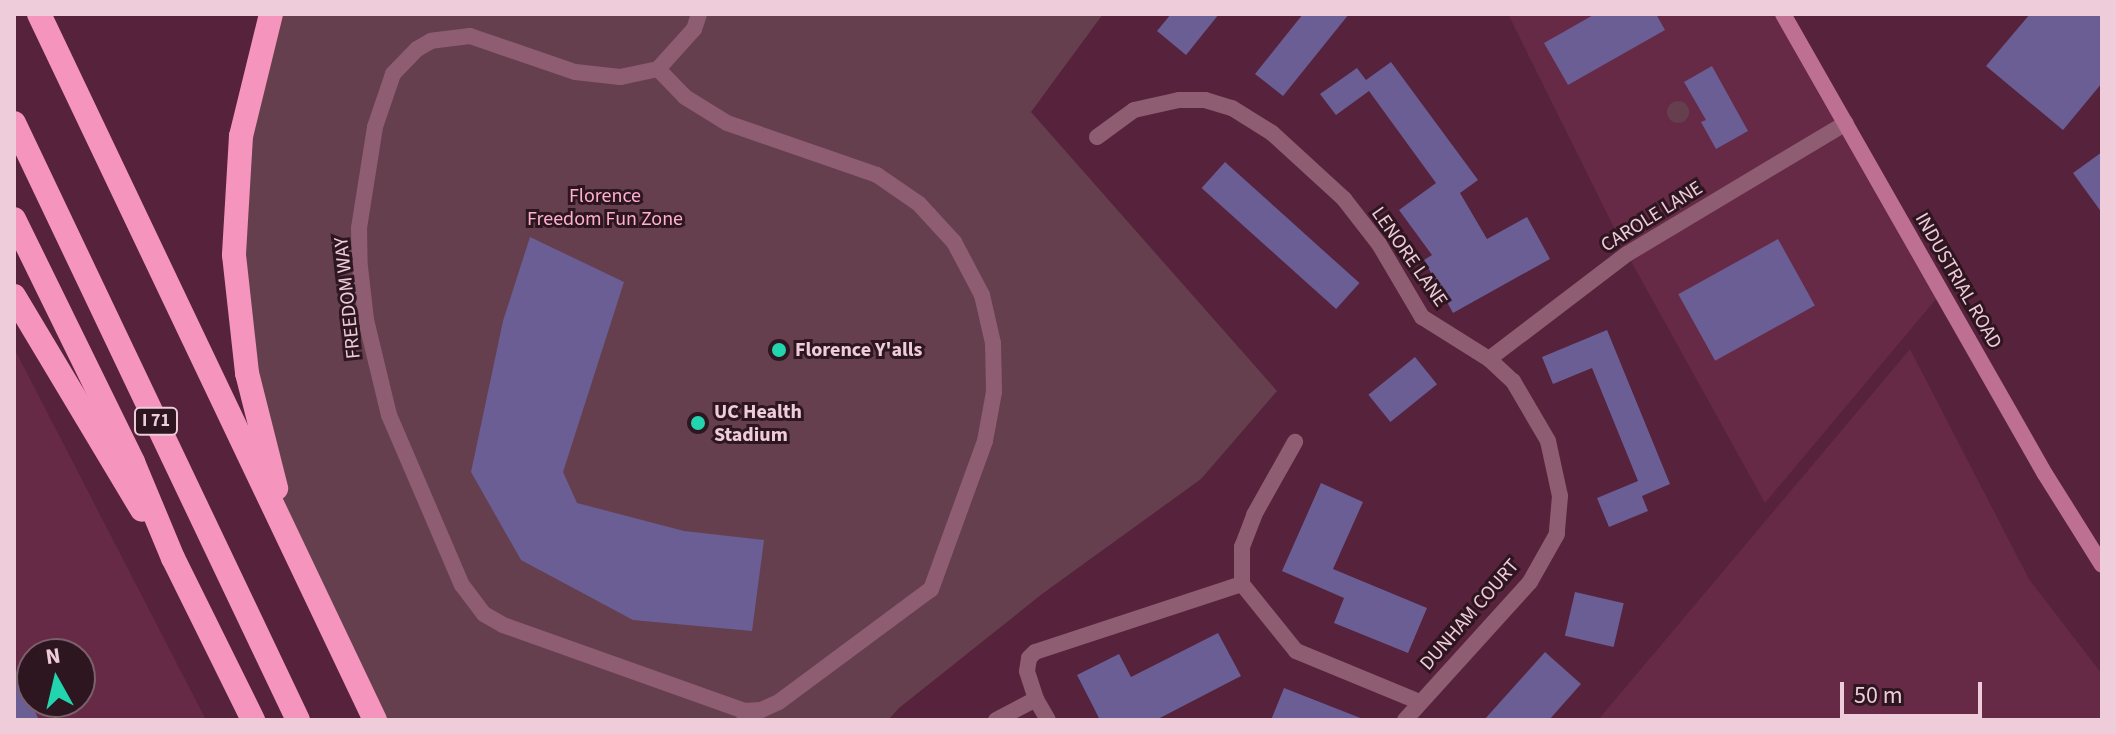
<!DOCTYPE html>
<style>
body{margin:0}
#map{position:relative;width:2116px;height:734px;overflow:hidden;background:#57223b;font-family:"Source Sans 3",sans-serif}
div>[style]{position:absolute}
.built>*{inset:0;background:#662946}
.green>*{inset:0;background:#663f4f}
.round{border-radius:50%}
.building>*{inset:0;background:#6a5e94;transform-origin:0 0}
.minor>*{height:16px;margin:-8px;padding:0 8px;transform-origin:8px;border-radius:8px;background:#8e5d71}
.secondary>*{height:16px;margin:-8px;padding:0 8px;transform-origin:8px;border-radius:8px;background:#bd7091}
.motorway>*{height:24px;margin:-12px;padding:0 12px;transform-origin:12px;border-radius:12px;background:#f595be}
.dots>*{width:22px;height:22px;translate:-50% -50%;box-sizing:border-box;border:4px solid #2e1620;border-radius:50%}
span{translate:-50% -50%;white-space:nowrap;text-align:center;line-height:1.15;-webkit-text-stroke:6px #2e1620;paint-order:stroke}
.shield-label span{padding:2px 6px;background:#2e1620;border:2px solid;border-radius:6px;-webkit-text-stroke-width:0}
.shield-label{font-size:18px;color:#eeccd9;font-weight:700}
.park-label{font-size:20px;color:#ffafd0}
.street-label{font-size:20px;color:#eeccd9}
.poi-label{font-size:20px;color:#eeccd9;font-weight:700}
.left{translate:0 -50%;text-align:left}
.frame{position:absolute;inset:0;border:16px solid #eeccd9;pointer-events:none}
.north{position:absolute;left:16px;top:638px;width:80px;height:80px;box-sizing:border-box;background:#2e1620;border:2px solid #7b5f6a;border-radius:50%;rotate:352deg;font-size:22px;font-weight:700;line-height:32px;text-align:center;color:#eeccd9}
.north::after{content:'';display:block;margin:auto;width:28px;height:36px;background:#23d5af;clip-path:polygon(50% 0,100% 100%,50% 72%,0 100%)}
.scale{position:absolute;left:1840px;top:682px;width:142px;height:36px;box-sizing:border-box;border:4px solid #eeccd9;border-top:0;padding-left:10px;font-size:24px;line-height:28px;white-space:nowrap;color:#eeccd9;-webkit-text-stroke:6px #2e1620;paint-order:stroke}
</style>
<div id="map">
<div class="built">
<div style="clip-path:polygon(1508px 14px,1784px 14px,1942px 292px,1765px 503px,1627px 254px)"></div>
<div style="clip-path:polygon(evenodd,14px 348px,206px 720px,14px 720px,14px 348px,32px 654px,80px 654px,80px 702px,32px 702px,32px 654px)"></div>
<div style="clip-path:polygon(1910px 349px,2029px 579px,2102px 674px,2102px 720px,1598px 720px)"></div>
</div>
<div class="green">
<div style="clip-path:polygon(271px 14px,1103px 14px,1031px 112px,1277px 391px,1201px 479px,1042px 594px,899px 708px,888px 720px,375px 720px,291px 545px,240px 326px,248px 99px)"></div>
<div class="round" style="left:1667px;top:101px;width:22px;height:22px"></div>
</div>
<div class="building">
<div style="clip-path:polygon(1171px 14px,1219px 14px,1186px 55px,1157px 31px)"></div>
<div style="clip-path:polygon(1303px 14px,1349px 14px,1283px 96px,1255px 74px)"></div>
<div style="clip-path:polygon(1595px 14px,1656px 14px,1665px 30px,1568px 85px,1544px 43px)"></div>
<div style="clip-path:polygon(2030px 14px,2102px 14px,2102px 83px,2063px 130px,1986px 66px)"></div>
<div style="clip-path:polygon(1391px 62px,1478px 180px,1460px 193px,1487px 239px,1527px 217px,1550px 259px,1453px 313px,1424px 260px,1432px 255px,1399px 210px,1436px 183px,1369px 91px,1336px 115px,1320px 94px,1357px 68px,1366px 80px)"></div>
<div style="clip-path:polygon(1712px 66px,1748px 131px,1716px 149px,1701px 122px,1706px 120px,1684px 82px)"></div>
<div style="clip-path:polygon(2102px 152px,2102px 213px,2073px 173px)"></div>
<div style="left:1225px;top:162px;width:181px;height:35px;rotate:42deg"></div>
<div style="clip-path:polygon(530px 237px,624px 282px,563px 472px,577px 503px,684px 531px,764px 540px,752px 631px,633px 620px,521px 560px,471px 472px,503px 321px)"></div>
<div style="left:1778px;top:239px;width:76px;height:114px;rotate:61deg"></div>
<div style="clip-path:polygon(1607px 330px,1670px 484px,1642px 496px,1648px 511px,1609px 527px,1597px 498px,1638px 481px,1592px 368px,1553px 384px,1542px 357px)"></div>
<div style="left:1415px;top:357px;width:35px;height:60px;rotate:51deg"></div>
<div style="clip-path:polygon(1321px 483px,1363px 502px,1333px 569px,1427px 608px,1408px 653px,1334px 623px,1344px 598px,1282px 571px)"></div>
<div style="left:1575px;top:592px;width:50px;height:45px;rotate:13deg"></div>
<div style="clip-path:polygon(1218px 633px,1241px 676px,1156px 720px,1100px 720px,1077px 675px,1119px 654px,1131px 677px)"></div>
<div style="clip-path:polygon(1545px 652px,1581px 684px,1549px 720px,1484px 720px)"></div>
<div style="clip-path:polygon(14px 666px,39px 720px,14px 720px)"></div>
<div style="clip-path:polygon(1284px 688px,1363px 719px,1363px 720px,1271px 720px)"></div>
</div>
<div class="minor">
<div style="left:699px;top:14px;width:16px;rotate:108deg"></div>
<div style="left:694px;top:29px;width:54px;rotate:132deg"></div>
<div style="left:658px;top:69px;width:39px;rotate:168deg"></div>
<div style="left:620px;top:77px;width:45px;rotate:-173.7deg"></div>
<div style="left:575px;top:72px;width:111px;rotate:-161.1deg"></div>
<div style="left:470px;top:36px;width:39px;rotate:173deg"></div>
<div style="left:431px;top:41px;width:16px;rotate:150deg"></div>
<div style="left:417px;top:49px;width:35px;rotate:134deg"></div>
<div style="left:393px;top:74px;width:56px;rotate:108.8deg"></div>
<div style="left:375px;top:127px;width:102px;rotate:99deg"></div>
<div style="left:359px;top:228px;width:39px;rotate:89deg"></div>
<div style="left:360px;top:267px;width:53px;rotate:83.5deg"></div>
<div style="left:366px;top:320px;width:98px;rotate:76.4deg"></div>
<div style="left:389px;top:415px;width:185px;rotate:66.8deg"></div>
<div style="left:462px;top:585px;width:36px;rotate:53deg"></div>
<div style="left:484px;top:614px;width:22px;rotate:30deg"></div>
<div style="left:503px;top:625px;width:256px;rotate:19.6deg"></div>
<div style="left:744px;top:711px;width:9px;rotate:84deg"></div>
<div style="left:658px;top:69px;width:39px;rotate:46deg"></div>
<div style="left:685px;top:97px;width:49px;rotate:31.8deg"></div>
<div style="left:727px;top:123px;width:159px;rotate:19.1deg"></div>
<div style="left:877px;top:175px;width:51px;rotate:34.6deg"></div>
<div style="left:919px;top:204px;width:52px;rotate:47.4deg"></div>
<div style="left:954px;top:242px;width:60px;rotate:62.2deg"></div>
<div style="left:982px;top:295px;width:49px;rotate:77.1deg"></div>
<div style="left:993px;top:343px;width:49px;rotate:88.8deg"></div>
<div style="left:994px;top:392px;width:50px;rotate:100.4deg"></div>
<div style="left:985px;top:441px;width:158px;rotate:110deg"></div>
<div style="left:931px;top:589px;width:189px;rotate:143.4deg"></div>
<div style="left:779px;top:702px;width:20px;rotate:156deg"></div>
<div style="left:761px;top:710px;width:17px;rotate:177deg"></div>
<div style="left:1097px;top:137px;width:46px;rotate:-36.1deg"></div>
<div style="left:1134px;top:110px;width:46px;rotate:-12.5deg"></div>
<div style="left:1179px;top:100px;width:26px"></div>
<div style="left:1205px;top:100px;width:28px;rotate:17deg"></div>
<div style="left:1232px;top:108px;width:47px;rotate:32deg"></div>
<div style="left:1272px;top:133px;width:98px;rotate:42.5deg"></div>
<div style="left:1344px;top:199px;width:57px;rotate:52.1deg"></div>
<div style="left:1379px;top:244px;width:85px;rotate:59.5deg"></div>
<div style="left:1422px;top:317px;width:79px;rotate:32.1deg"></div>
<div style="left:1489px;top:359px;width:33px;rotate:43deg"></div>
<div style="left:1513px;top:381px;width:69px;rotate:59.7deg"></div>
<div style="left:1548px;top:441px;width:56px;rotate:77.7deg"></div>
<div style="left:1560px;top:496px;width:38px;rotate:95deg"></div>
<div style="left:1557px;top:534px;width:55px;rotate:119.4deg"></div>
<div style="left:1530px;top:582px;width:186px;rotate:132.2deg"></div>
<div style="left:1489px;top:359px;width:173px;rotate:-37.3deg"></div>
<div style="left:1627px;top:254px;width:255px;rotate:-30.9deg"></div>
<div style="left:1242px;top:584px;width:86px;rotate:51.1deg"></div>
<div style="left:1296px;top:651px;width:134px;rotate:22.4deg"></div>
<div style="left:1242px;top:584px;width:37px;rotate:-90deg"></div>
<div style="left:1242px;top:547px;width:34px;rotate:-69deg"></div>
<div style="left:1254px;top:515px;width:84px;rotate:-60.7deg"></div>
<div style="left:996px;top:720px;width:45px;rotate:-27.7deg"></div>
<div style="left:1048px;top:720px;width:24px;rotate:-120deg"></div>
<div style="left:1036px;top:699px;width:29px;rotate:-108deg"></div>
<div style="left:1027px;top:671px;width:13px;rotate:-81deg"></div>
<div style="left:1029px;top:658px;width:8px;rotate:-45deg"></div>
<div style="left:1035px;top:652px;width:218px;rotate:-18.2deg"></div>
</div>
<div class="secondary">
<div style="left:1783px;top:14px;width:529px;rotate:60.34deg"></div>
<div style="left:2045px;top:474px;width:107px;rotate:57.9deg"></div>
</div>
<div class="motorway">
<div style="left:39px;top:14px;width:782px;rotate:64.55deg"></div>
<div style="left:271px;top:14px;width:126px;rotate:103.8deg"></div>
<div style="left:241px;top:136px;width:119px;rotate:93.4deg"></div>
<div style="left:234px;top:255px;width:119px;rotate:83.7deg"></div>
<div style="left:247px;top:373px;width:119px;rotate:75.8deg"></div>
<div style="left:14px;top:123px;width:661px;rotate:64.56deg"></div>
<div style="left:14px;top:219px;width:271px;rotate:63.9deg"></div>
<div style="left:133px;top:462px;width:104px;rotate:67.4deg"></div>
<div style="left:173px;top:558px;width:181px;rotate:63.7deg"></div>
<div style="left:14px;top:296px;width:249px;rotate:59.1deg"></div>
</div>
<div class="dots">
<div style="left:779px;top:350px;background:#23d5af"></div>
<div style="left:698px;top:423px;background:#23d5af"></div>
</div>
<div class="shield-label">
<span style="left:156px;top:421px">I 71</span>
</div>
<div class="park-label">
<span style="left:605px;top:208px">Florence<br>Freedom Fun Zone</span>
</div>
<div class="street-label">
<span style="left:1652px;top:217px;rotate:-32deg">CAROLE LANE</span>
<span style="left:1409px;top:257px;rotate:55deg">LENORE LANE</span>
<span style="left:1958px;top:281px;rotate:60deg">INDUSTRIAL ROAD</span>
<span style="left:348px;top:298px;rotate:-96deg">FREEDOM WAY</span>
<span style="left:1470px;top:615px;rotate:-49deg">DUNHAM COURT</span>
</div>
<div class="poi-label">
<span class="left" style="left:795px;top:350px">Florence Y'alls</span>
<span class="left" style="left:714px;top:424px">UC Health<br>Stadium</span>
</div>
<div class="frame"></div>
<div class="north">N</div>
<div class="scale">50 m</div>
</div>
